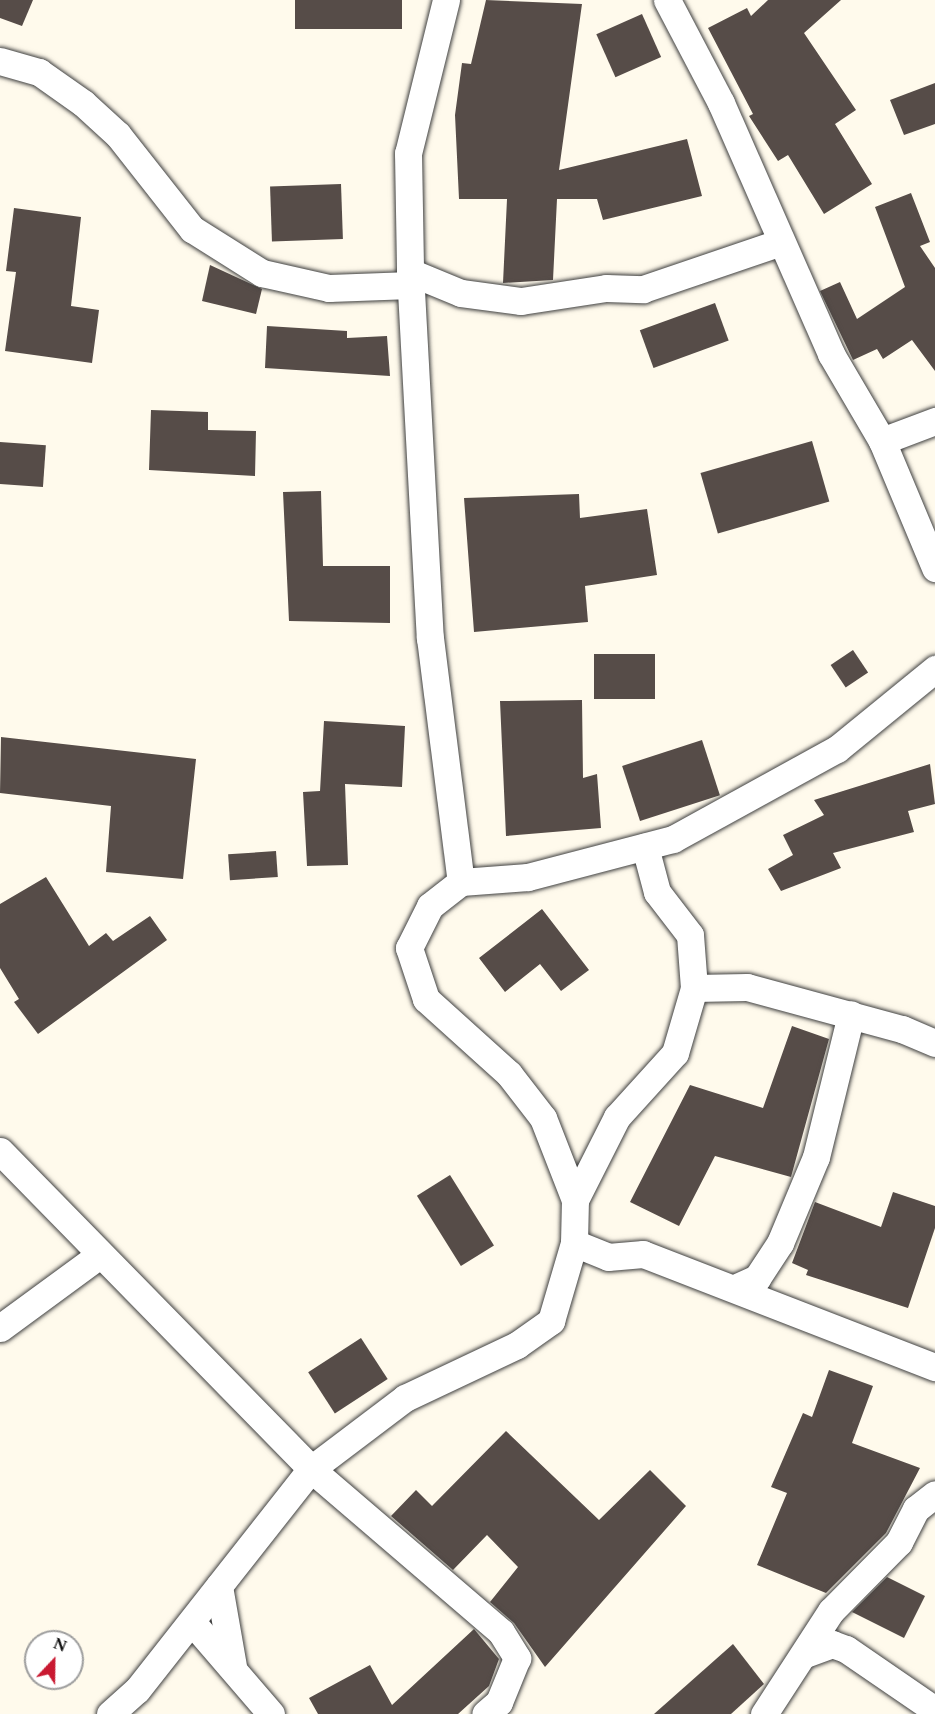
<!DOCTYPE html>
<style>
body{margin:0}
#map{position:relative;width:935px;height:1714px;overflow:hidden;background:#fffaec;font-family:Spectral,serif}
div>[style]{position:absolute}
.building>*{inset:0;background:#564c48;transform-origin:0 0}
.roads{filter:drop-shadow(0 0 2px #404040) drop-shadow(0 0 2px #404040)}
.minor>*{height:27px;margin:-13.5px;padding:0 13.5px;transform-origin:13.5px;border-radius:13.5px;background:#fff}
span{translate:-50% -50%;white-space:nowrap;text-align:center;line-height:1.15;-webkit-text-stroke:6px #fff;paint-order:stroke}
.north{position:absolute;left:24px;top:1630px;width:60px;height:60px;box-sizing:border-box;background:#fff;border:2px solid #9e9e9e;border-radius:50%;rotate:22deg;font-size:16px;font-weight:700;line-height:24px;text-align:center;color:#0d0d0d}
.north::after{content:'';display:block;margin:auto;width:21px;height:27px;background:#c91931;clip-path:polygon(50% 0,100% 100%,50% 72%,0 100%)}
</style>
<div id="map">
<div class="building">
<div style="clip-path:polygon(0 0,33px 0,22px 26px,0 18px)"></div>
<div style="left:295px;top:0;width:107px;height:29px"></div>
<div style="clip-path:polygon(486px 0,582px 4px,559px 170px,687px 139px,702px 196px,603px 220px,597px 199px,557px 199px,553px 280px,503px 283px,507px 199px,459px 199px,455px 115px,462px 63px,471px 64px)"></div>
<div style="clip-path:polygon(768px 0,841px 0,804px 33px,856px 110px,835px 124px,872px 184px,824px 214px,788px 155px,778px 161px,749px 116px,753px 114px,708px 28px,747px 8px,751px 16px)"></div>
<div style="left:642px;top:14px;width:47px;height:50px;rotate:66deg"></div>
<div style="clip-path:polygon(935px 83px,935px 124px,904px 135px,890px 100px)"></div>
<div style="left:341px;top:184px;width:55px;height:71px;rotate:88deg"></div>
<div style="clip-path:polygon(911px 193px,930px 242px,920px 246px,935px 268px,935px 371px,912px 340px,883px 359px,877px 349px,853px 360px,820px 291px,840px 282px,857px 319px,905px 287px,875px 207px)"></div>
<div style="clip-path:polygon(14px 208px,81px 217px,71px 306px,99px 310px,92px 363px,5px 351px,16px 272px,6px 271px)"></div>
<div style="clip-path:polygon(210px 265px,262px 289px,256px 314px,202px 301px)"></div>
<div style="left:715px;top:303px;width:40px;height:80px;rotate:70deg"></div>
<div style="clip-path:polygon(267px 326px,347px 331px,347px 338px,387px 336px,390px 376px,265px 368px)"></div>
<div style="clip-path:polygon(151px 410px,208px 412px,208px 430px,256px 431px,255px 476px,149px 470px)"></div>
<div style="left:812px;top:441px;width:63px;height:116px;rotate:74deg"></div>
<div style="left:0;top:442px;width:46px;height:42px;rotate:4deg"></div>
<div style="clip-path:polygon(321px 491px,323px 566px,390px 566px,390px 623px,289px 621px,283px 492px)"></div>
<div style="clip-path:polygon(579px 494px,580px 518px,647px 509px,657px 575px,585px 586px,588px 622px,474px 632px,464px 498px)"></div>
<div style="left:853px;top:650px;width:27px;height:27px;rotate:56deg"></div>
<div style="left:594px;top:654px;width:61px;height:45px"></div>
<div style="clip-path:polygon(582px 700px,583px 778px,597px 774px,601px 828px,506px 836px,500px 701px)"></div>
<div style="clip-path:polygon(324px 721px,405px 726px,402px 787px,345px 784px,348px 865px,307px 866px,303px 792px,320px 791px)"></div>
<div style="clip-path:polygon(1px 737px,196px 759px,183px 879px,106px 872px,111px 806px,0 793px)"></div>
<div style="left:702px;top:740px;width:58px;height:84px;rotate:72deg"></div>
<div style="clip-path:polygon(930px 764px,935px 804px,908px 811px,914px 832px,833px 853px,841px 868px,781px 891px,768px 869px,793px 855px,783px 835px,824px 815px,814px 800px)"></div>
<div style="left:276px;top:851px;width:26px;height:48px;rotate:86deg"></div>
<div style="clip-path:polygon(46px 877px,89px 946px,106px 933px,113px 941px,150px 916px,167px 940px,38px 1034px,14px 1002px,19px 999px,0 968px,0 904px)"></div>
<div style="clip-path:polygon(542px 909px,589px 970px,561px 991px,540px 964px,505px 992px,479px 958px)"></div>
<div style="clip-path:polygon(792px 1026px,829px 1039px,791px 1177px,715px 1156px,679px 1226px,630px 1202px,690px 1085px,763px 1108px)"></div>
<div style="left:450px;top:1175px;width:83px;height:39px;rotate:58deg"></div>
<div style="clip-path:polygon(893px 1192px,935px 1206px,935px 1228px,908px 1308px,806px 1275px,808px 1270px,792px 1263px,815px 1202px,881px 1227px)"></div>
<div style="left:361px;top:1338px;width:49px;height:63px;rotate:57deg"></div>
<div style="clip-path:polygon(829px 1370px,873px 1386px,852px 1443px,920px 1468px,886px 1533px,826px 1593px,757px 1565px,787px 1493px,771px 1487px,803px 1413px,812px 1417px)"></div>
<div style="clip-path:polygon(506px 1431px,599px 1520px,650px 1470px,686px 1506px,545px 1667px,514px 1623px,490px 1602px,518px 1567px,487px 1535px,453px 1570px,391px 1516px,416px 1490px,432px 1506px)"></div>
<div style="clip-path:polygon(887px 1577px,925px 1596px,904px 1638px,852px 1612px)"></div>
<div style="clip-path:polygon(474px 1629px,499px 1659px,489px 1686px,458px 1714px,318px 1714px,309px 1698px,370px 1665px,392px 1705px)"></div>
<div style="clip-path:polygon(733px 1644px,764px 1684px,731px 1714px,654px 1714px)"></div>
</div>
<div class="roads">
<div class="minor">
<div style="left:446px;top:0;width:158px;rotate:103.9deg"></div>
<div style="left:408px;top:153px;width:119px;rotate:89deg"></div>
<div style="left:410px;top:272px;width:367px;rotate:86.9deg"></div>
<div style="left:430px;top:638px;width:246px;rotate:82.8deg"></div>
<div style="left:667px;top:0;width:116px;rotate:62.3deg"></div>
<div style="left:721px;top:103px;width:274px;rotate:66.3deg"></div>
<div style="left:831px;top:354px;width:101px;rotate:59.6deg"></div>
<div style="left:882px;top:441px;width:138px;rotate:67.3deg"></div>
<div style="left:0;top:61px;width:41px;rotate:15.8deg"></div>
<div style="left:39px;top:72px;width:54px;rotate:35.2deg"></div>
<div style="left:83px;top:103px;width:47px;rotate:42.4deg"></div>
<div style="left:118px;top:135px;width:120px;rotate:51.8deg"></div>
<div style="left:192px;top:229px;width:83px;rotate:32.2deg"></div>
<div style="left:262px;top:273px;width:69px;rotate:12.6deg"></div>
<div style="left:329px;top:288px;width:82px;rotate:-2.1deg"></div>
<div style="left:410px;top:272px;width:55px;rotate:22.4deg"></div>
<div style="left:461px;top:293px;width:61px;rotate:7.6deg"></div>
<div style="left:521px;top:301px;width:86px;rotate:-8.7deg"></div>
<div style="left:606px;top:288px;width:37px;rotate:2deg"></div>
<div style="left:643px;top:289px;width:146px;rotate:-18.8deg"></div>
<div style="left:882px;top:441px;width:57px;rotate:-20.7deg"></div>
<div style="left:694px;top:988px;width:53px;rotate:-1.1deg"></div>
<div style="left:747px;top:987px;width:161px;rotate:15.2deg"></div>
<div style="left:902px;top:1029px;width:36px;rotate:23deg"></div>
<div style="left:0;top:1151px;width:445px;rotate:45.6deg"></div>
<div style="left:311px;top:1469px;width:250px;rotate:40.6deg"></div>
<div style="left:501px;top:1632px;width:31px;rotate:58deg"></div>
<div style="left:517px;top:1658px;width:48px;rotate:112.2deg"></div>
<div style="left:499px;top:1702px;width:18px;rotate:139deg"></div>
<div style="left:575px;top:1200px;width:93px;rotate:-63.2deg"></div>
<div style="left:617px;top:1117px;width:86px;rotate:-47.8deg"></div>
<div style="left:675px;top:1053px;width:68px;rotate:-73.7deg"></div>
<div style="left:694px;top:988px;width:53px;rotate:-94.3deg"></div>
<div style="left:690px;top:935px;width:54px;rotate:-127.5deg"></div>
<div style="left:657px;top:892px;width:47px;rotate:-104.9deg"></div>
<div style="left:574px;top:1243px;width:37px;rotate:22deg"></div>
<div style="left:608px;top:1257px;width:35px;rotate:-5deg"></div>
<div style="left:643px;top:1254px;width:313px;rotate:21.2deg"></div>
<div style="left:739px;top:1286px;width:20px;rotate:-24deg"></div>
<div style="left:757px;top:1278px;width:42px;rotate:-56.7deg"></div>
<div style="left:780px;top:1243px;width:93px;rotate:-67.3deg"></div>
<div style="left:816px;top:1157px;width:147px;rotate:-76.2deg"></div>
<div style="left:0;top:1328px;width:122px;rotate:-36.3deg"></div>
<div style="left:219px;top:1586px;width:81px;rotate:80.1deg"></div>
<div style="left:192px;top:1622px;width:121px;rotate:49.3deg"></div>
<div style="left:805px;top:1654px;width:29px;rotate:-20deg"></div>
<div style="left:832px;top:1644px;width:15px;rotate:20deg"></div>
<div style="left:846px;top:1649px;width:108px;rotate:34.4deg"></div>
<div style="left:110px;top:1714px;width:36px;rotate:-42deg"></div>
<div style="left:137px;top:1690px;width:281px;rotate:-51.8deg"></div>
<div style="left:311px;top:1469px;width:118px;rotate:-37.1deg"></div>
<div style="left:405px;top:1398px;width:124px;rotate:-25.3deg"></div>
<div style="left:517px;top:1345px;width:42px;rotate:-35.2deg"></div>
<div style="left:551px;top:1321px;width:81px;rotate:-73.6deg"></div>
<div style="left:574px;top:1243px;width:43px;rotate:-88.7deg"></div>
<div style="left:575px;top:1200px;width:88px;rotate:-111.3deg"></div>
<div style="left:543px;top:1118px;width:56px;rotate:-127.7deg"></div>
<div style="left:509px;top:1074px;width:112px;rotate:-137.9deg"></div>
<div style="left:426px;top:999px;width:54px;rotate:-108.4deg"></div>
<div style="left:409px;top:948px;width:47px;rotate:-63.4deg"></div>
<div style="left:430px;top:906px;width:39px;rotate:-38deg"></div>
<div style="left:461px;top:882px;width:67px;rotate:-4.3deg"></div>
<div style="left:528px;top:877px;width:150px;rotate:-14.7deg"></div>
<div style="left:673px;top:839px;width:187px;rotate:-28.8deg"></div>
<div style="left:837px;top:749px;width:127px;rotate:-39.2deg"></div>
<div style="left:764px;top:1714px;width:123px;rotate:-57deg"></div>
<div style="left:831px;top:1611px;width:97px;rotate:-45.4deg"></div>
<div style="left:899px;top:1542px;width:37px;rotate:-63deg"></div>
<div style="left:916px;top:1509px;width:24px;rotate:-38deg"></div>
</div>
</div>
<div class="north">N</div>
</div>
